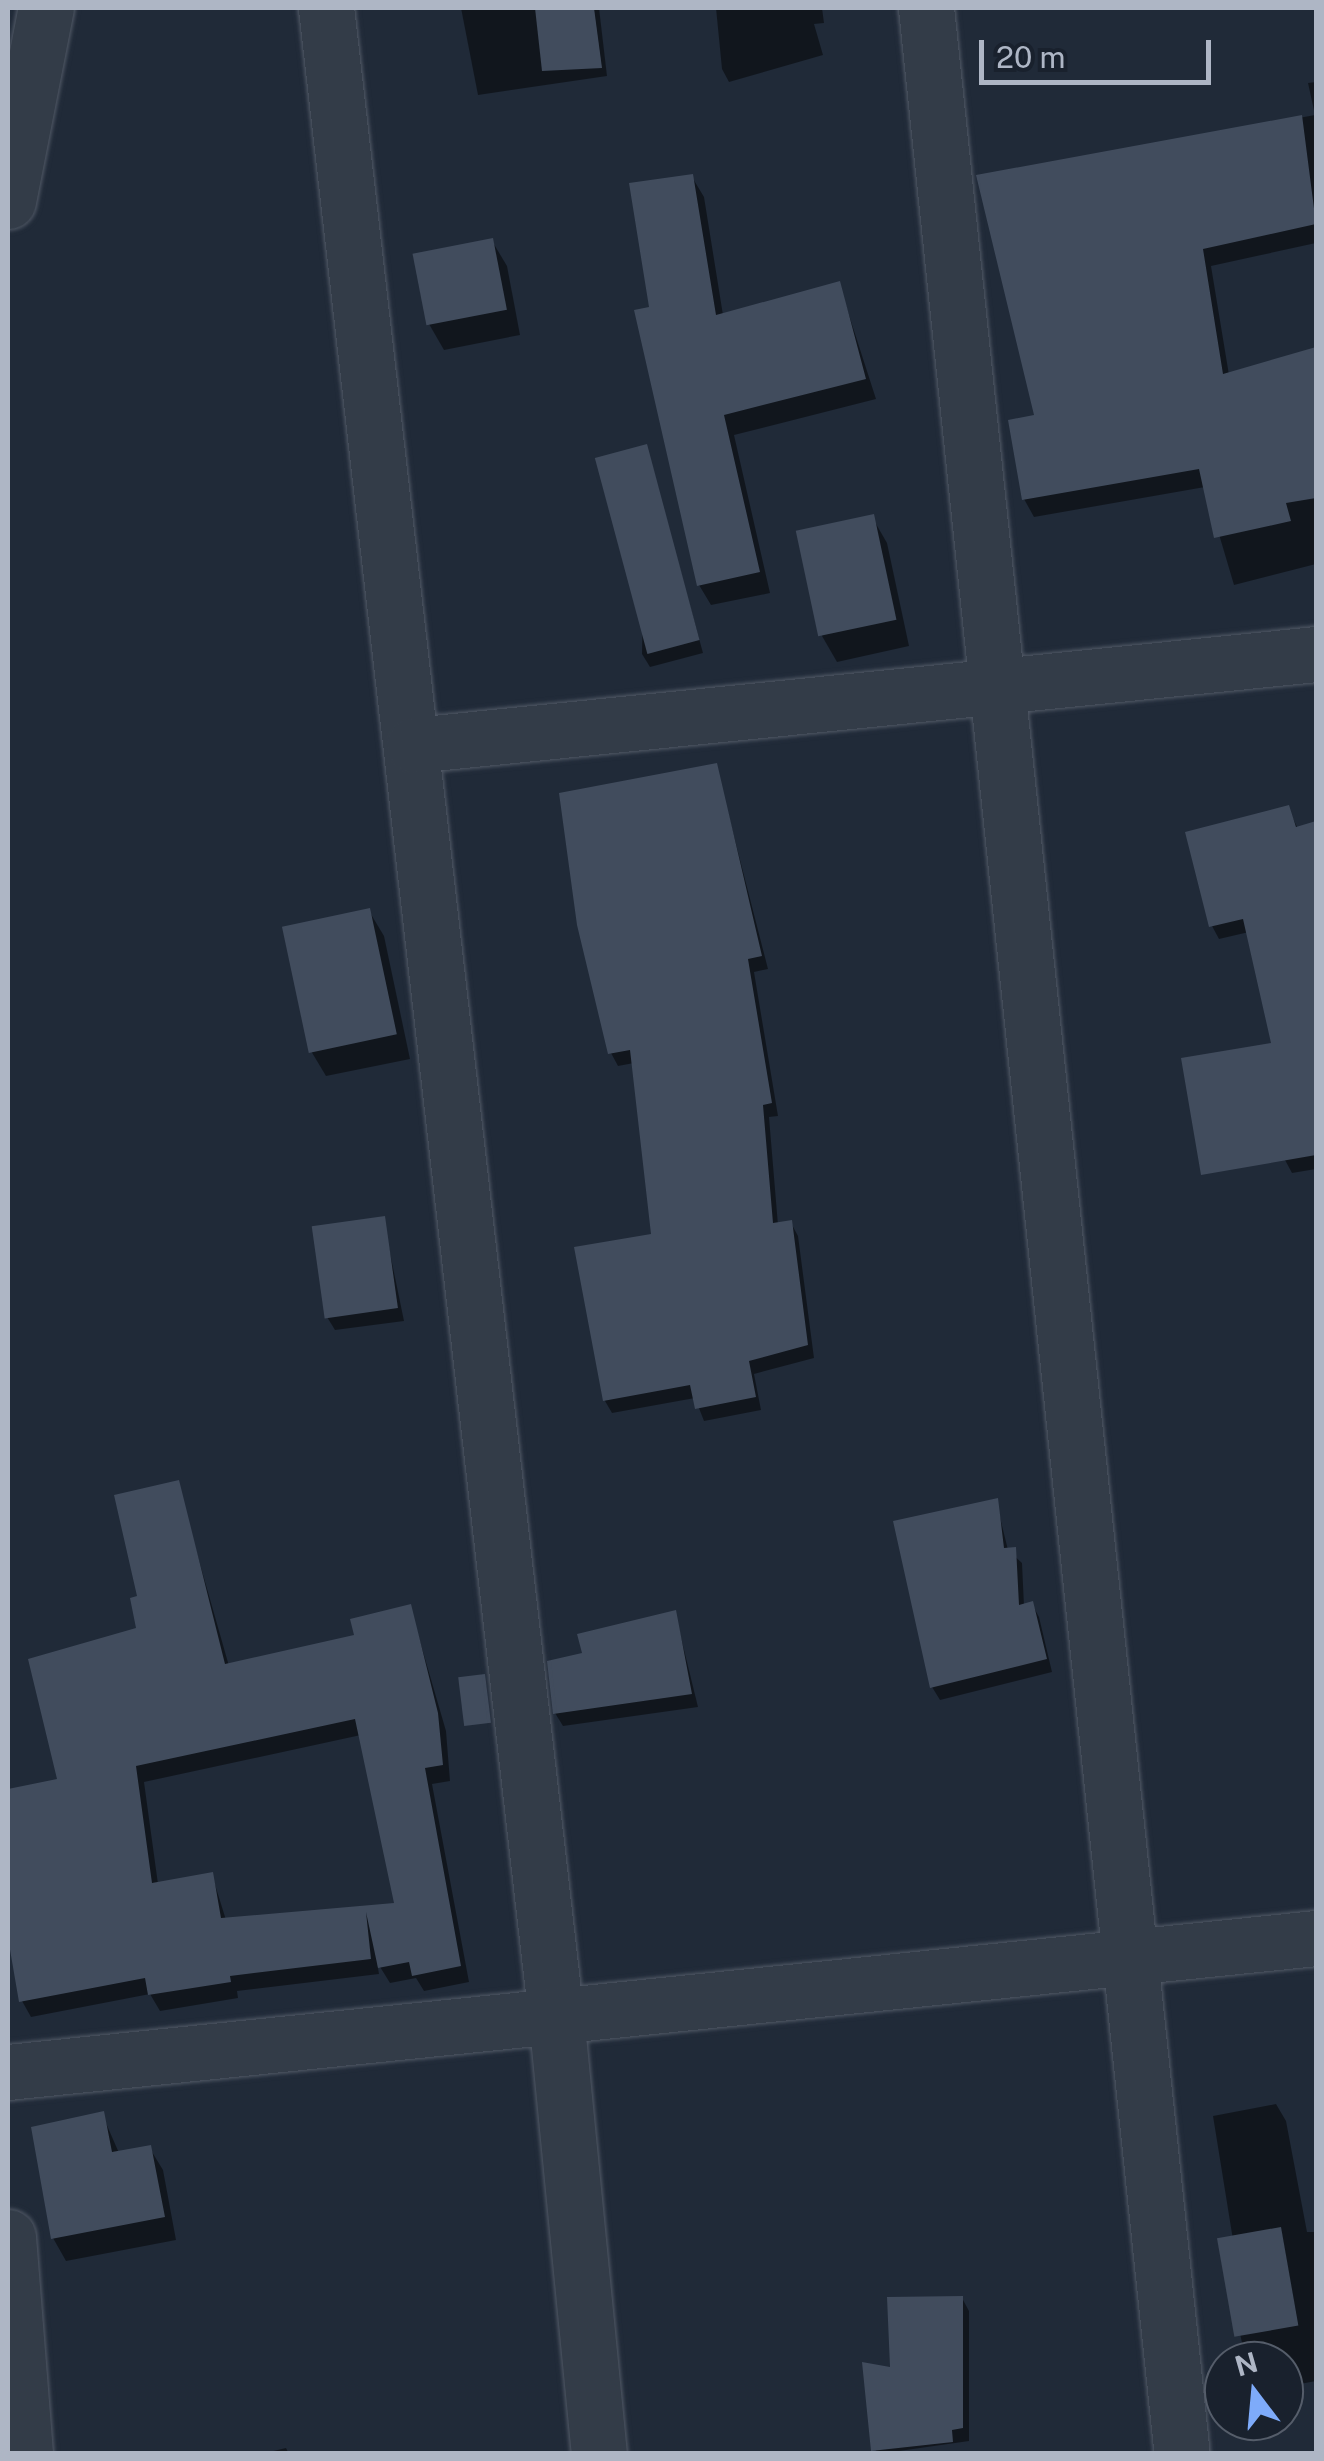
<!DOCTYPE html>
<style>
body{margin:0}
#map{position:relative;width:1324px;height:2461px;overflow:hidden;background:#202a38;font-family:"Public Sans",sans-serif}
div>[style]{position:absolute}
.shadow>*{inset:0;background:#0007}
.building>*{inset:0;background:#414c5d;transform-origin:0 0}
.roads{filter:drop-shadow(0 0 2px #515966) drop-shadow(0 0 2px #515966)}
.minor>*{height:55px;margin:-27.5px;padding:0 27.5px;transform-origin:27.5px;border-radius:27.5px;background:#333c48}
span{translate:-50% -50%;white-space:nowrap;text-align:center;line-height:1.15;-webkit-text-stroke:9px #19212d;paint-order:stroke}
.frame{position:absolute;inset:0;border:10px solid #aeb6c5;pointer-events:none}
.north{position:absolute;left:1204px;top:2341px;width:100px;height:100px;box-sizing:border-box;background:#19212d;border:2px solid #555d6a;border-radius:50%;rotate:344deg;font-size:28px;font-weight:700;line-height:40px;text-align:center;color:#aeb6c5}
.north::after{content:'';display:block;margin:auto;width:35px;height:45px;background:#7eabfa;clip-path:polygon(50% 0,100% 100%,50% 72%,0 100%)}
.scale{position:absolute;left:979px;top:40px;width:232px;height:45px;box-sizing:border-box;border:5px solid #aeb6c5;border-top:0;padding-left:12px;font-size:30px;line-height:35px;white-space:nowrap;color:#aeb6c5;-webkit-text-stroke:8px #19212d;paint-order:stroke}
</style>
<div id="map">
<div class="shadow">
<div style="clip-path:polygon(461px 8px,599px 8px,607px 76px,478px 95px)"></div>
<div style="clip-path:polygon(716px 8px,822px 8px,824px 23px,814px 24px,823px 55px,729px 82px,722px 69px)"></div>
<div style="clip-path:polygon(1316px 82px,1316px 243px,1211px 266px,1229px 375px,1316px 350px,1316px 564px,1234px 585px,1205px 487px,1034px 517px,1024px 499px,1037px 417px,979px 177px,1315px 115px,1308px 83px)"></div>
<div style="clip-path:polygon(692px 177px,704px 197px,723px 315px,839px 284px,876px 399px,734px 435px,770px 593px,711px 605px,699px 585px,652px 309px)"></div>
<div style="clip-path:polygon(492px 241px,507px 266px,520px 335px,444px 350px,429px 324px)"></div>
<div style="clip-path:polygon(646px 446px,703px 653px,650px 667px,642px 654px)"></div>
<div style="clip-path:polygon(872px 517px,887px 543px,909px 646px,837px 662px,822px 636px)"></div>
<div style="clip-path:polygon(716px 766px,768px 969px,754px 972px,778px 1116px,769px 1117px,778px 1225px,791px 1223px,798px 1236px,814px 1358px,754px 1374px,761px 1410px,704px 1421px,695px 1398px,612px 1413px,605px 1401px,654px 1236px,634px 1063px,618px 1066px,611px 1053px)"></div>
<div style="clip-path:polygon(1288px 808px,1298px 829px,1316px 824px,1316px 1169px,1292px 1173px,1285px 1160px,1274px 1045px,1249px 932px,1219px 939px,1212px 926px)"></div>
<div style="clip-path:polygon(369px 911px,384px 936px,410px 1059px,326px 1076px,311px 1051px)"></div>
<div style="clip-path:polygon(383px 1219px,404px 1321px,335px 1330px,327px 1317px)"></div>
<div style="clip-path:polygon(evenodd,177px 1483px,229px 1666px,357px 1637px,410px 1607px,446px 1731px,450px 1781px,432px 1784px,469px 1982px,424px 1991px,416px 1978px,390px 1983px,377px 1962px,379px 1974px,237px 1991px,238px 1998px,160px 2011px,150px 1994px,31px 2017px,22px 2001px,8px 1924px,8px 1902px,15px 1901px,8px 1792px,60px 1781px,139px 1630px,140px 1598px,177px 1483px,361px 1735px,397px 1905px,226px 1920px,212px 1875px,158px 1884px,144px 1782px,361px 1735px)"></div>
<div style="clip-path:polygon(996px 1501px,1008px 1550px,1022px 1563px,1024px 1606px,1032px 1604px,1039px 1617px,1052px 1672px,940px 1700px,932px 1687px)"></div>
<div style="clip-path:polygon(675px 1613px,698px 1707px,563px 1726px,555px 1713px,585px 1655px)"></div>
<div style="clip-path:polygon(1276px 2104px,1286px 2121px,1307px 2232px,1316px 2232px,1316px 2381px,1284px 2387px,1284px 2361px,1246px 2361px,1220px 2242px,1233px 2240px,1213px 2116px)"></div>
<div style="clip-path:polygon(102px 2114px,119px 2153px,149px 2147px,163px 2170px,176px 2240px,66px 2261px,53px 2238px)"></div>
<div style="clip-path:polygon(962px 2298px,969px 2311px,969px 2441px,878px 2454px,872px 2444px,893px 2370px)"></div>
<div style="clip-path:polygon(286px 2448px,289px 2454px,261px 2454px)"></div>
</div>
<div class="building">
<div style="clip-path:polygon(535px 8px,594px 8px,602px 68px,542px 71px)"></div>
<div style="clip-path:polygon(1302px 115px,1316px 224px,1203px 249px,1223px 374px,1316px 347px,1316px 498px,1286px 503px,1291px 521px,1214px 538px,1199px 469px,1022px 500px,1008px 420px,1034px 415px,976px 175px)"></div>
<div style="clip-path:polygon(693px 174px,716px 315px,840px 281px,866px 379px,724px 415px,760px 572px,697px 586px,634px 310px,649px 307px,629px 183px)"></div>
<div style="left:493px;top:238px;width:73px;height:82px;rotate:79deg"></div>
<div style="left:647px;top:444px;width:203px;height:54px;rotate:75deg"></div>
<div style="left:874px;top:514px;width:108px;height:80px;rotate:78deg"></div>
<div style="clip-path:polygon(717px 763px,762px 956px,748px 959px,772px 1103px,763px 1105px,773px 1223px,792px 1220px,808px 1345px,749px 1361px,756px 1397px,695px 1409px,690px 1385px,603px 1401px,574px 1247px,651px 1234px,630px 1050px,608px 1054px,577px 925px,559px 793px)"></div>
<div style="clip-path:polygon(1289px 805px,1296px 827px,1316px 821px,1316px 1155px,1201px 1175px,1181px 1058px,1271px 1043px,1243px 919px,1209px 927px,1185px 832px)"></div>
<div style="left:370px;top:908px;width:129px;height:90px;rotate:78deg"></div>
<div style="left:385px;top:1216px;width:93px;height:74px;rotate:82deg"></div>
<div style="clip-path:polygon(evenodd,179px 1480px,225px 1664px,354px 1635px,350px 1619px,411px 1604px,438px 1713px,443px 1765px,425px 1768px,461px 1966px,412px 1976px,409px 1962px,378px 1968px,366px 1912px,371px 1959px,230px 1976px,231px 1982px,148px 1995px,145px 1978px,19px 2002px,8px 1938px,8px 1789px,57px 1779px,28px 1659px,136px 1628px,130px 1598px,137px 1596px,114px 1495px,179px 1480px,355px 1719px,394px 1903px,221px 1918px,213px 1872px,152px 1883px,136px 1766px,355px 1719px)"></div>
<div style="clip-path:polygon(998px 1498px,1004px 1548px,1016px 1547px,1019px 1605px,1033px 1601px,1047px 1659px,930px 1688px,893px 1521px)"></div>
<div style="clip-path:polygon(676px 1610px,692px 1694px,553px 1714px,547px 1661px,582px 1653px,577px 1634px)"></div>
<div style="left:485px;top:1674px;width:49px;height:27px;rotate:83deg"></div>
<div style="clip-path:polygon(104px 2111px,112px 2152px,151px 2145px,165px 2217px,51px 2239px,31px 2127px)"></div>
<div style="left:1281px;top:2227px;width:100px;height:65px;rotate:80deg"></div>
<div style="clip-path:polygon(963px 2296px,963px 2428px,952px 2430px,953px 2442px,871px 2451px,862px 2362px,890px 2367px,887px 2297px)"></div>
</div>
<div class="roads">
<div class="minor">
<div style="left:326px;top:8px;width:2021px;rotate:83.47deg"></div>
<div style="left:556px;top:2016px;width:440px;rotate:84.4deg"></div>
<div style="left:926px;top:8px;width:2459px;rotate:84.03deg"></div>
<div style="left:8px;top:201px;width:197px;rotate:-78.9deg"></div>
<div style="left:414px;top:745px;width:907px;rotate:-5.76deg"></div>
<div style="left:8px;top:2072px;width:1315px;rotate:-5.85deg"></div>
<div style="left:8px;top:2237px;width:218px;rotate:85.5deg"></div>
</div>
</div>
<div class="frame"></div>
<div class="north">N</div>
<div class="scale">20 m</div>
</div>
